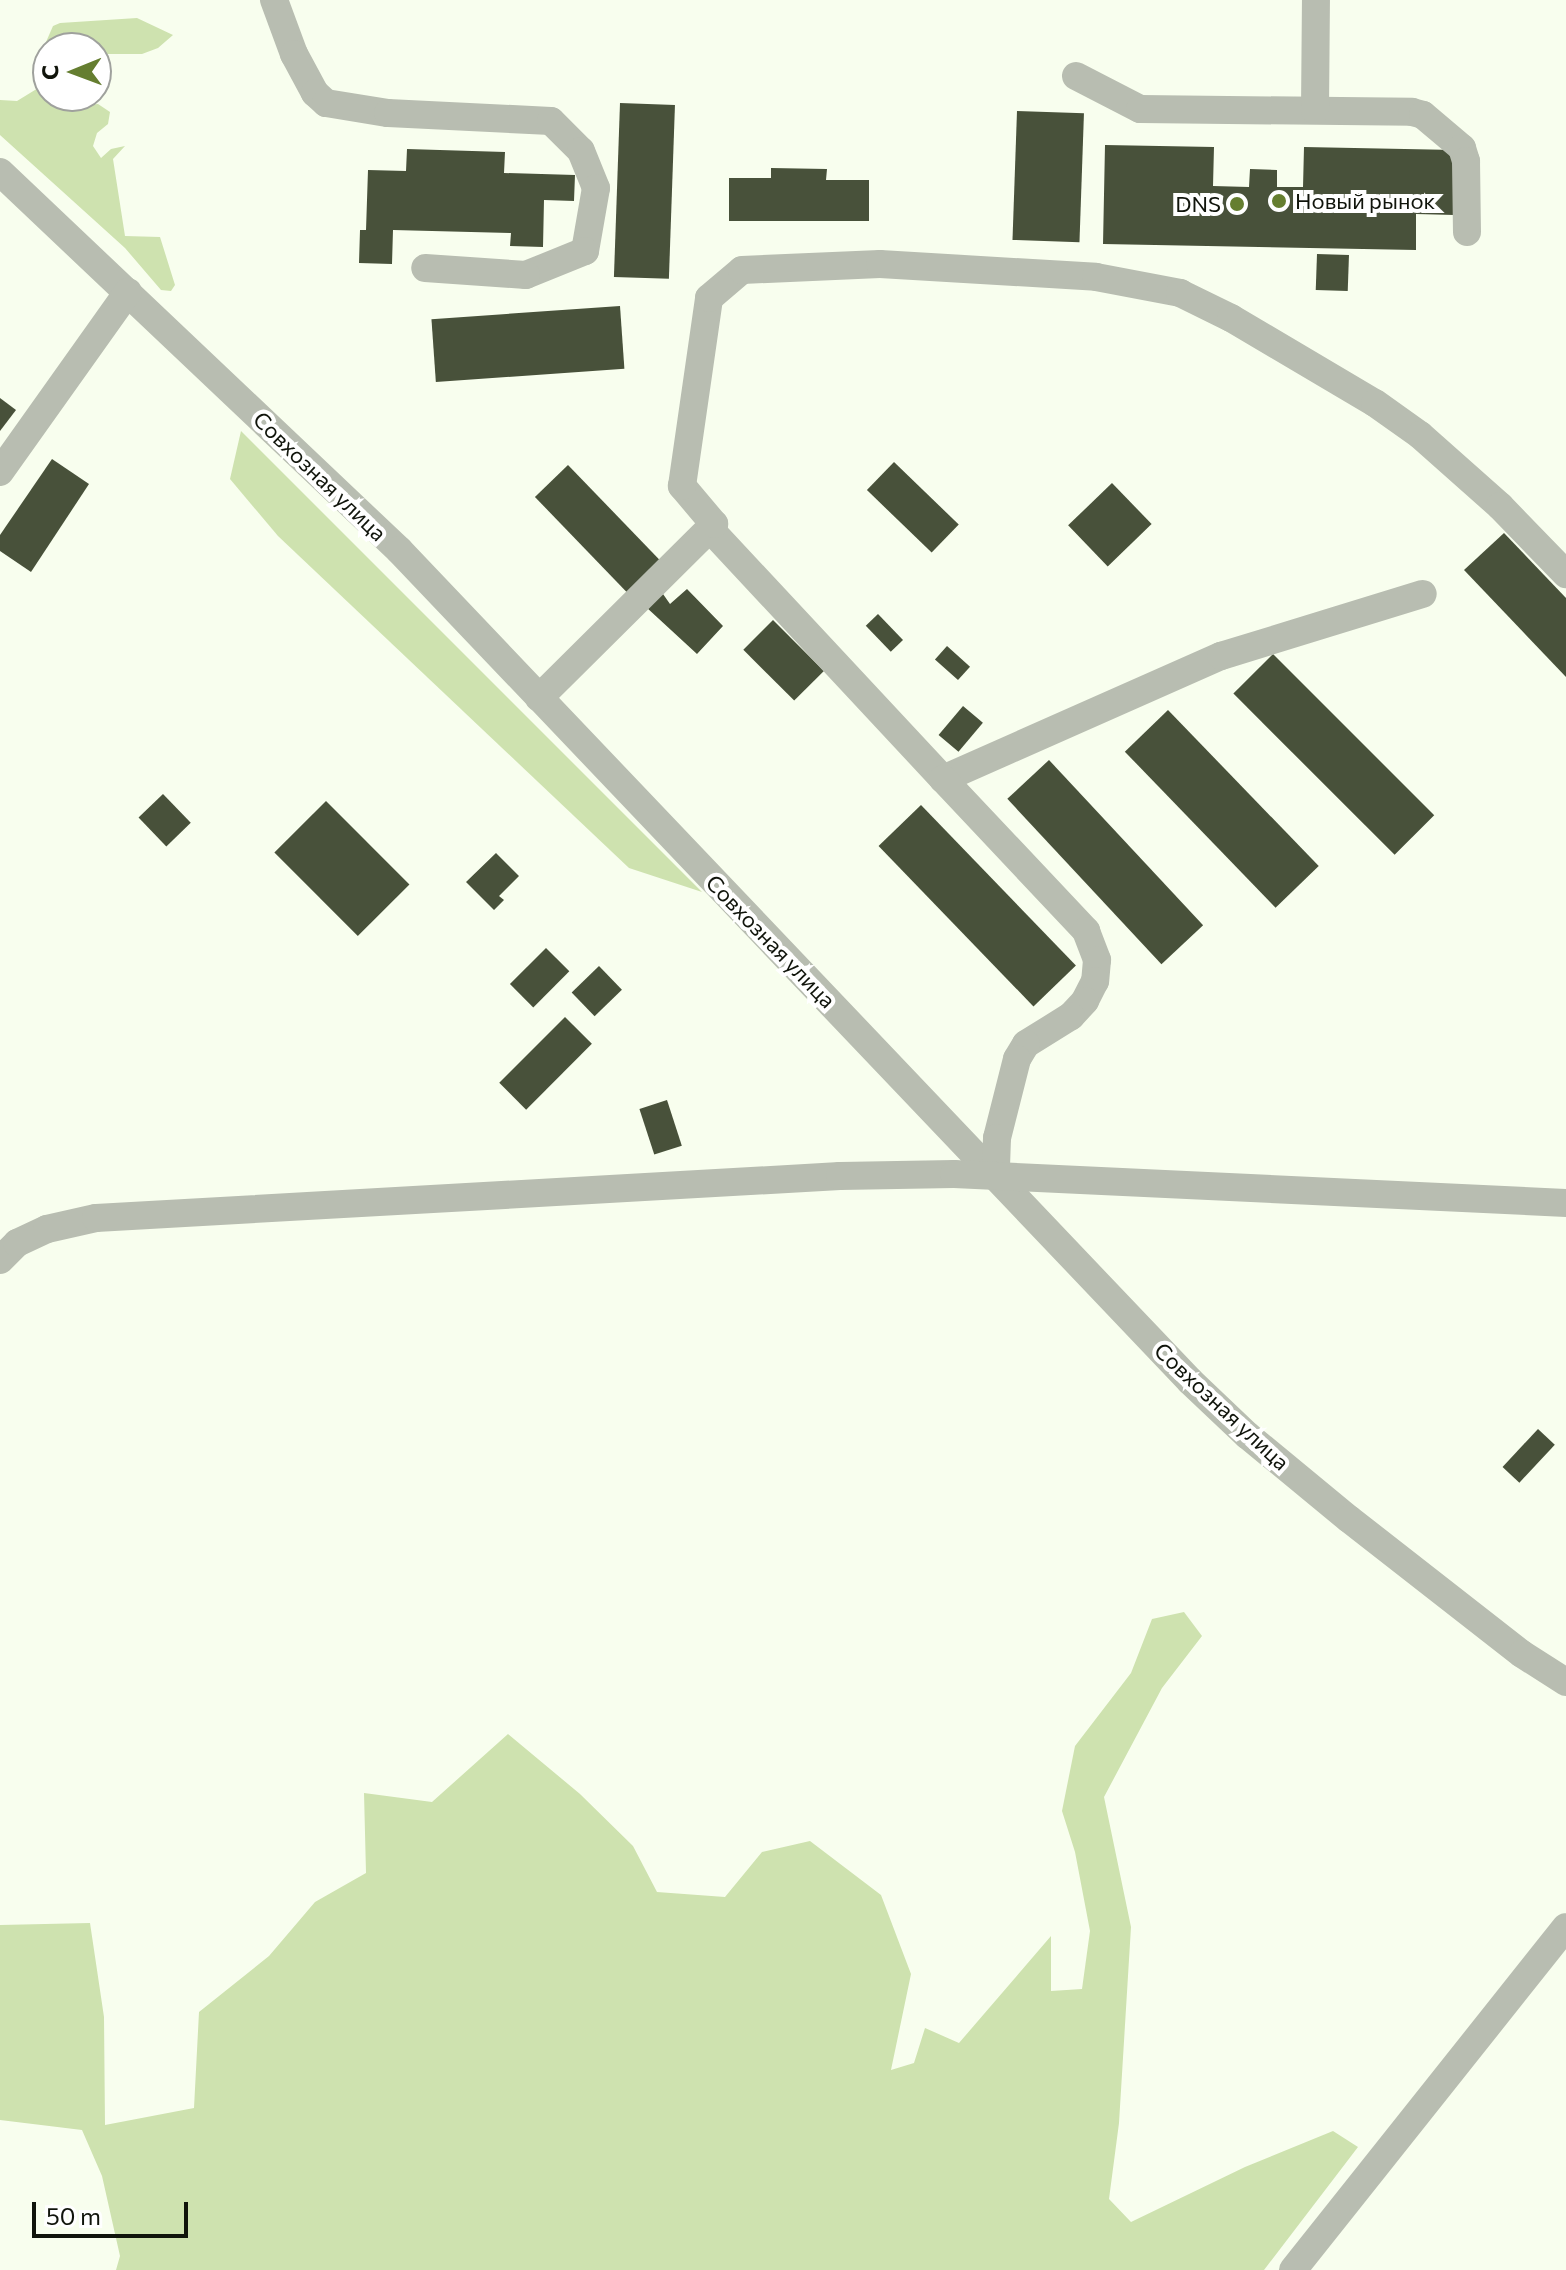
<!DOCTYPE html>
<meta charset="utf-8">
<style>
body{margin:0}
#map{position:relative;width:1566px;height:2270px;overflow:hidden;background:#f8feee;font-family:Commissioner,sans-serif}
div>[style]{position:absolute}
.green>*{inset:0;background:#cee2af}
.building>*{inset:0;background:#48513a;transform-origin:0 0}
.minor>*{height:28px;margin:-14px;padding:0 14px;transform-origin:14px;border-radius:14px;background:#b8bdb1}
.dots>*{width:22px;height:22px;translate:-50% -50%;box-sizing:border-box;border:4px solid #fff;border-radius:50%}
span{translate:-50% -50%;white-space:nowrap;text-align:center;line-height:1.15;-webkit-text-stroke:8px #fff;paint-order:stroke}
.poi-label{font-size:22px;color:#10140b}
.left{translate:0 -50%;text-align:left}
.right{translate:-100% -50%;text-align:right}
.street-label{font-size:22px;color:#10140b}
.north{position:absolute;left:32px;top:32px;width:80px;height:80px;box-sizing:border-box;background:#fff;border:2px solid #9fa19d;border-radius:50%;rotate:269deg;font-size:22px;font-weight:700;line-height:32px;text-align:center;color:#10140b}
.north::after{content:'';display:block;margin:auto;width:28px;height:36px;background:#657e30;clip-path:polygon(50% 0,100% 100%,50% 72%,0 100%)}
.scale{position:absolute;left:32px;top:2202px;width:156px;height:36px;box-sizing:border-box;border:4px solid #10140b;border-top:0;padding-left:10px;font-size:24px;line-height:28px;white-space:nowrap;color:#10140b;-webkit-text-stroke:6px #fff;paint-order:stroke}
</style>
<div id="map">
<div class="green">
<div style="clip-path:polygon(137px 18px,173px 35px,158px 48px,142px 54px,107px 54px,77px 46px,48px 48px,48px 58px,46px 42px,53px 26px,60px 23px)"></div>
<div style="clip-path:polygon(48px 82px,48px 96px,78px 96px,86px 105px,98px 104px,110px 112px,108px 124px,97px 133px,93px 146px,101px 158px,111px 149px,125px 146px,113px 159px,125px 236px,160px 237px,175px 285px,171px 291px,161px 290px,125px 248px,0 135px,0 100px,17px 101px)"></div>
<div style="clip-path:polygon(241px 431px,702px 892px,629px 868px,278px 536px,230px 479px)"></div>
<div style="clip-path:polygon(1184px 1612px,1202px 1636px,1162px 1688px,1104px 1797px,1131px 1927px,1119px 2123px,1109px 2199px,1131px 2222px,1245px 2167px,1333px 2131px,1358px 2147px,1264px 2270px,116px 2270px,120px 2256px,102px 2176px,82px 2130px,0 2120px,0 1925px,90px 1923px,104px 2017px,105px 2125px,194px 2108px,199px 2012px,269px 1956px,315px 1902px,366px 1873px,364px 1793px,432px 1802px,508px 1734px,580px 1794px,633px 1846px,657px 1892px,725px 1897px,762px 1852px,810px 1841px,881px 1895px,911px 1974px,891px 2070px,914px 2063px,925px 2028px,959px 2043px,1051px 1936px,1051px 1991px,1082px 1989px,1090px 1931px,1075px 1852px,1062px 1811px,1075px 1746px,1131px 1673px,1152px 1619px)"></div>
</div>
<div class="building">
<div style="left:620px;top:103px;width:55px;height:174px;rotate:2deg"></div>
<div style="left:1017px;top:111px;width:67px;height:129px;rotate:2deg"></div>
<div style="clip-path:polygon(1105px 145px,1214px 147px,1213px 186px,1249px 187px,1250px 169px,1277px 170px,1277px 187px,1303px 187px,1304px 147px,1455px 150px,1454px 215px,1416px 214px,1416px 250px,1103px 244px)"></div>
<div style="clip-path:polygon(407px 149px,505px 152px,504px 173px,575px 175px,574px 201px,544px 200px,543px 247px,510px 246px,511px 233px,393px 230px,392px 264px,359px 263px,360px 230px,366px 230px,368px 170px,406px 171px)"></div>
<div style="clip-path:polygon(771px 168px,827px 169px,826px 180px,869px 180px,869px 221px,729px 221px,729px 178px,771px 178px)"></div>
<div style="left:1317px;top:254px;width:32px;height:36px;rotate:2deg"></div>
<div style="left:620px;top:306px;width:63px;height:189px;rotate:86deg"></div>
<div style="clip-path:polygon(0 398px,16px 410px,0 431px)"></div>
<div style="clip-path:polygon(52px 459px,89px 484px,31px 572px,0 551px,0 535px)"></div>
<div style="left:894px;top:462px;width:90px;height:39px;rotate:44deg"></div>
<div style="left:568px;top:465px;width:133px;height:46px;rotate:46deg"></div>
<div style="left:1112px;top:483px;width:57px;height:61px;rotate:46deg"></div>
<div style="clip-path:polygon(1504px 533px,1566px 598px,1566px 677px,1464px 570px)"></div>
<div style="clip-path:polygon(687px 589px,723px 626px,697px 654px,646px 607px,663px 594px,670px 604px)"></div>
<div style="left:878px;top:614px;width:36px;height:17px;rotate:46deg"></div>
<div style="left:773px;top:620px;width:72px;height:42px;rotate:45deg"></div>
<div style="left:947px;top:646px;width:31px;height:18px;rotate:42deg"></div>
<div style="left:1273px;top:654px;width:228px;height:56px;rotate:45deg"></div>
<div style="left:963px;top:706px;width:26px;height:38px;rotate:40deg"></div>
<div style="left:1168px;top:710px;width:217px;height:60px;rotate:46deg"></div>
<div style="left:1049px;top:760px;width:226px;height:57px;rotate:47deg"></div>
<div style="left:163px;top:794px;width:40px;height:34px;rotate:46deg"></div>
<div style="left:326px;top:801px;width:118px;height:73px;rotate:45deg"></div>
<div style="left:921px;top:805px;width:223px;height:59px;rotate:46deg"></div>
<div style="clip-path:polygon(496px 853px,519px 876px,499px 896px,504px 900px,494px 910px,466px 882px)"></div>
<div style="left:546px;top:948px;width:33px;height:51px;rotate:45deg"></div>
<div style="left:599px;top:966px;width:33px;height:38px;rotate:46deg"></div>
<div style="left:565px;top:1017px;width:38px;height:93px;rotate:45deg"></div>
<div style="left:667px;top:1100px;width:48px;height:29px;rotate:72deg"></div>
<div style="left:1538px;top:1429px;width:23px;height:52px;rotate:43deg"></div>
</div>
<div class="minor">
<div style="left:274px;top:0;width:58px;rotate:69.7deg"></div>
<div style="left:294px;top:54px;width:44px;rotate:61.7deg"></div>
<div style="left:315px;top:93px;width:15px;rotate:42deg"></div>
<div style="left:326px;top:103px;width:63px;rotate:9.2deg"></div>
<div style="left:388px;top:113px;width:163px;rotate:2.8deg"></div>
<div style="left:551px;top:121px;width:42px;rotate:45deg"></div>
<div style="left:581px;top:151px;width:40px;rotate:68deg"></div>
<div style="left:596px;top:188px;width:64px;rotate:99.9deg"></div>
<div style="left:585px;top:251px;width:64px;rotate:157.9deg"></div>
<div style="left:526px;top:275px;width:101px;rotate:-176deg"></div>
<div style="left:1076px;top:76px;width:72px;rotate:27.3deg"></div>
<div style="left:1140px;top:109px;width:272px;rotate:0.6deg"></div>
<div style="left:1412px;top:112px;width:11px;rotate:15deg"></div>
<div style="left:1423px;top:115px;width:51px;rotate:40.2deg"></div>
<div style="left:1462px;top:148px;width:14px;rotate:73deg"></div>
<div style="left:1466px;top:161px;width:71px;rotate:89.2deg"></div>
<div style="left:1315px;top:110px;width:110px;rotate:-89.5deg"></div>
<div style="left:0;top:172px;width:550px;rotate:43.45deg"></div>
<div style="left:399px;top:550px;width:1147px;rotate:46.41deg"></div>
<div style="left:1190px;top:1381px;width:79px;rotate:43.5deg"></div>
<div style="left:1247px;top:1435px;width:132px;rotate:39.5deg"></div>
<div style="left:1349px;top:1519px;width:219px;rotate:38deg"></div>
<div style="left:1522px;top:1654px;width:52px;rotate:32.5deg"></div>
<div style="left:0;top:472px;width:221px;rotate:-54.6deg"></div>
<div style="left:710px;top:529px;width:342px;rotate:47deg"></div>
<div style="left:943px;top:779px;width:304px;rotate:-23.9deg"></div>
<div style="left:1221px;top:656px;width:211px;rotate:-17.1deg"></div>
<div style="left:539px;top:698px;width:247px;rotate:-44.8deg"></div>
<div style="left:714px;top:524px;width:50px;rotate:-130.1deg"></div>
<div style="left:682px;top:486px;width:190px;rotate:-81.8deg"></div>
<div style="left:709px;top:298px;width:43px;rotate:-40.3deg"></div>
<div style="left:742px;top:270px;width:138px;rotate:-2.5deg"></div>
<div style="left:880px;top:264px;width:216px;rotate:3.4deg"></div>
<div style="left:1096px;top:277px;width:86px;rotate:10.8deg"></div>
<div style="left:1180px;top:293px;width:57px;rotate:26.1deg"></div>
<div style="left:1231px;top:318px;width:167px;rotate:30.6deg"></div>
<div style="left:1375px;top:403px;width:55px;rotate:35.4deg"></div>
<div style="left:1420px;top:435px;width:107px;rotate:41.6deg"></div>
<div style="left:1500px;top:506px;width:95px;rotate:45.9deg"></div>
<div style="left:943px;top:779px;width:209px;rotate:46.7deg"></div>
<div style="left:1086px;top:931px;width:31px;rotate:69deg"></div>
<div style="left:1097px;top:960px;width:21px;rotate:95deg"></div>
<div style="left:1095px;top:981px;width:22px;rotate:117deg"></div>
<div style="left:1085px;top:1001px;width:21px;rotate:133deg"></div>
<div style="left:1071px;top:1016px;width:53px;rotate:148.1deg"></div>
<div style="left:1026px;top:1044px;width:17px;rotate:121deg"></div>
<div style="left:1017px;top:1059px;width:81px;rotate:104.2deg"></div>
<div style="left:997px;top:1138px;width:38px;rotate:92deg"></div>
<div style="left:0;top:1260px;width:24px;rotate:-45deg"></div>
<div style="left:17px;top:1243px;width:33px;rotate:-25deg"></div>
<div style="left:47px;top:1229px;width:50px;rotate:-12.7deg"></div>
<div style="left:96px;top:1218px;width:745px;rotate:-3.23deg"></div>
<div style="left:840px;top:1176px;width:114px;rotate:-1deg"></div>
<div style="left:954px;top:1174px;width:613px;rotate:2.71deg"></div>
<div style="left:1293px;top:2270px;width:438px;rotate:-51.5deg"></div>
</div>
<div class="dots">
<div style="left:1279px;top:201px;background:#657e30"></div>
<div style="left:1237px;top:204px;background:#657e30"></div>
</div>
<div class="poi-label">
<span class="left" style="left:1295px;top:201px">Новый рынок</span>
<span class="right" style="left:1221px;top:204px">DNS</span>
</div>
<div class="street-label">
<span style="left:320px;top:476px;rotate:44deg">Совхозная улица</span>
<span style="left:771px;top:941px;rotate:46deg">Совхозная улица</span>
<span style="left:1222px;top:1406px;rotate:43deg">Совхозная улица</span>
</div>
<div class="north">С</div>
<div class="scale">50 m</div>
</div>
